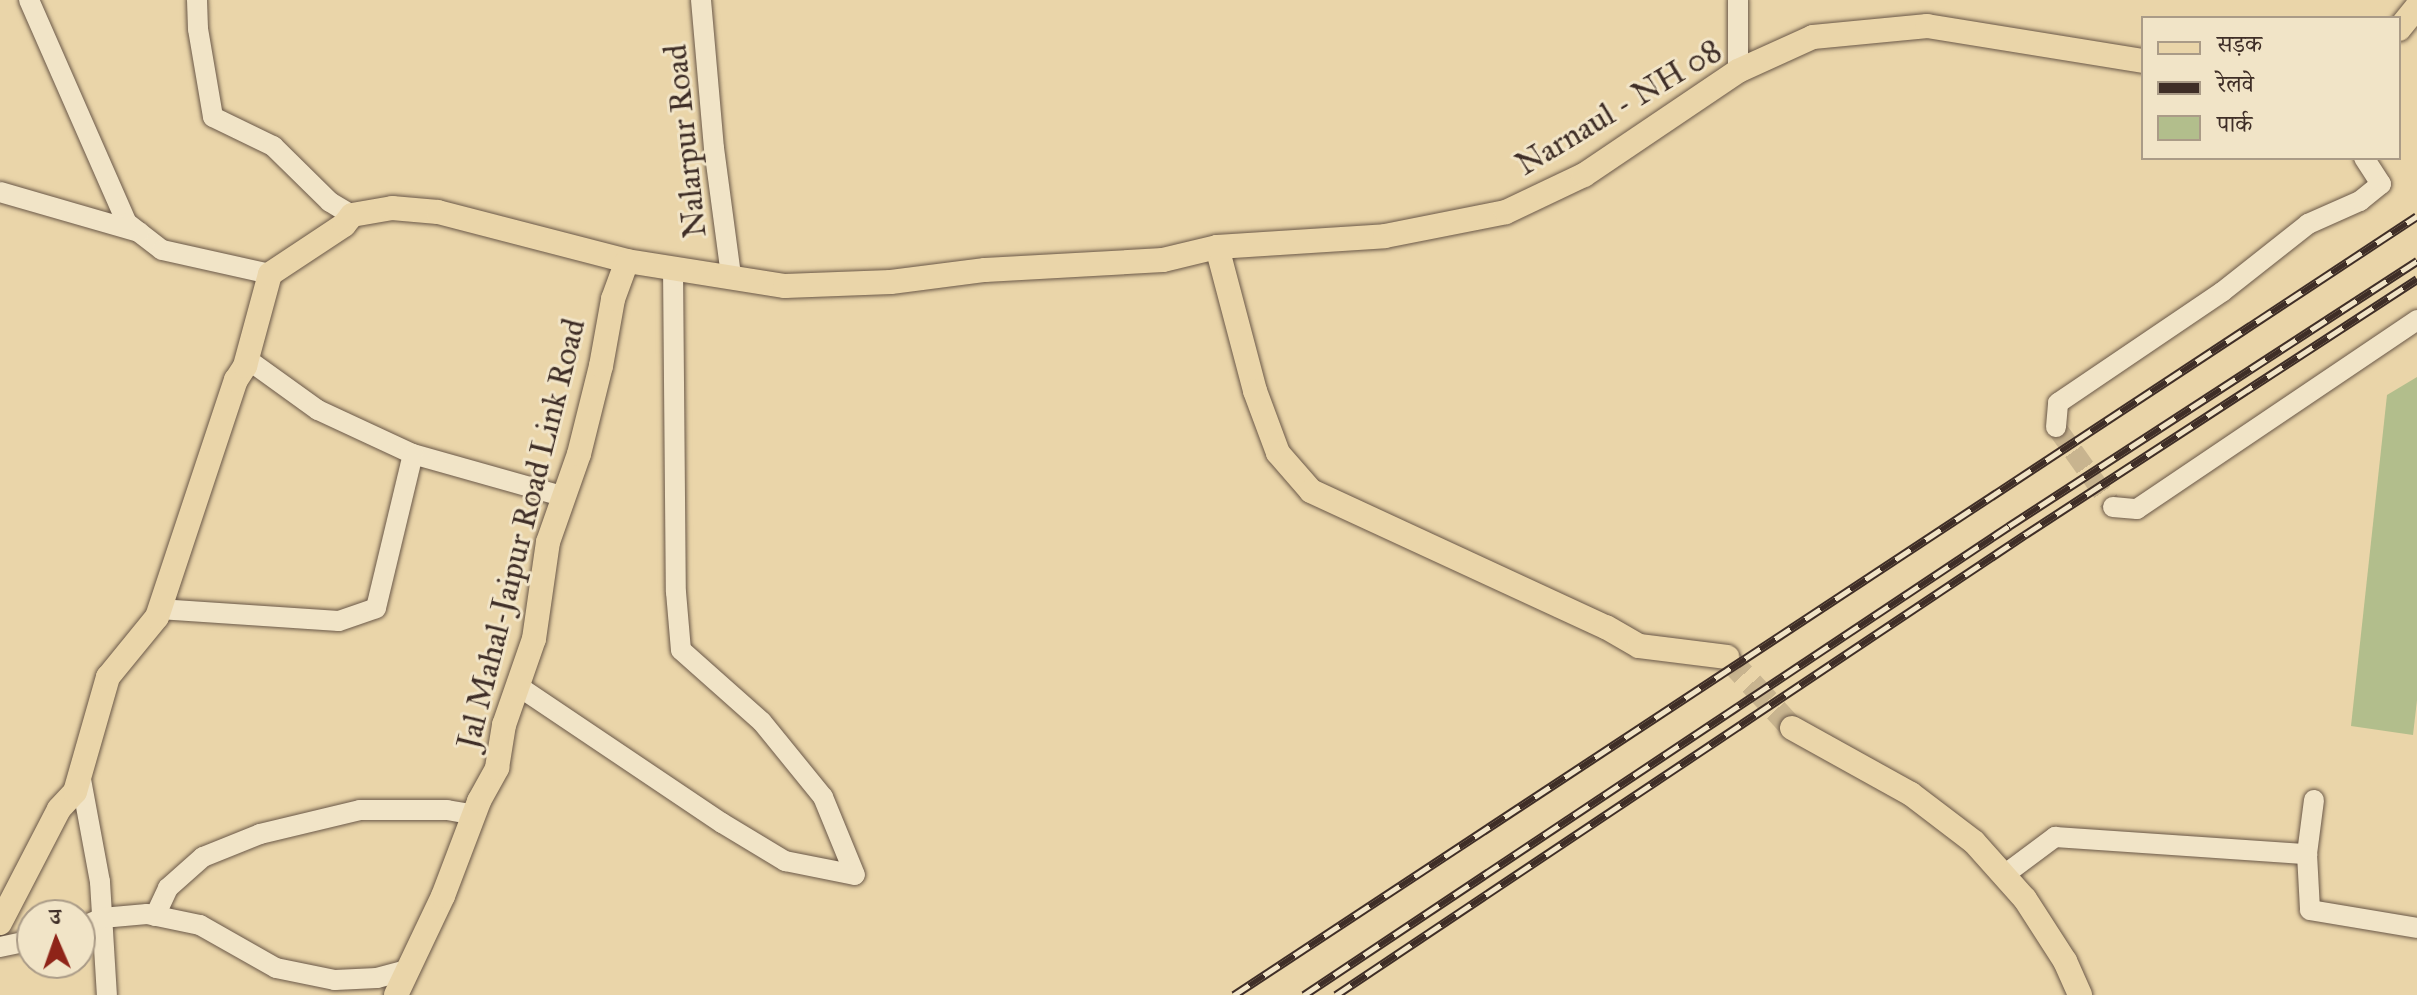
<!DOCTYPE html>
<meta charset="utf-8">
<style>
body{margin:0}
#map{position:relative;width:2417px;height:995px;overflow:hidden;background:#ead5a9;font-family:"IM FELL Great Primer","Noto Serif Devanagari",serif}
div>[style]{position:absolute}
.green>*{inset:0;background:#b2be8c}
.minor-tunnel>*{height:20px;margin-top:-10px;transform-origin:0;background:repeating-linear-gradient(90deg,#c8b48f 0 20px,transparent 0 30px)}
.major-tunnel>*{height:24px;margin-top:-12px;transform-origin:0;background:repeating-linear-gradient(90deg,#c8b48f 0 24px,transparent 0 36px)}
.roads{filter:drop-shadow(0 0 2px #6a5848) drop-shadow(0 0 2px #6a5848)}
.minor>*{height:20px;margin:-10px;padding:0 10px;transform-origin:10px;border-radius:10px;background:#f1e4c7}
.major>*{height:24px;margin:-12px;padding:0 12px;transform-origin:12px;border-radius:12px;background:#ead5a9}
.rail>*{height:9px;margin-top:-4.5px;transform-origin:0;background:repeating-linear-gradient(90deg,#f1e4c7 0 18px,#3f2e27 0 36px);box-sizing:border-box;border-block:2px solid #3f2e27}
span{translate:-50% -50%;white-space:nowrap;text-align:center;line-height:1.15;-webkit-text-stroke:6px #f1e4c7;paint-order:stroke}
.street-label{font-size:32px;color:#3f2e27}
.legend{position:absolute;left:2141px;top:16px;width:260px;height:144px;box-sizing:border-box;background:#f1e4c7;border:2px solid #aa9b87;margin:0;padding:10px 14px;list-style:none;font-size:24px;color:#3f2e27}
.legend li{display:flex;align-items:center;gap:16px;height:40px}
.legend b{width:40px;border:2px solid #aa9b87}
.north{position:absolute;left:16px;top:899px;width:80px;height:80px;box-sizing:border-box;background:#f1e4c7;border:2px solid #aa9b87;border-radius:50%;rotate:358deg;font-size:22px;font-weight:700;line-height:32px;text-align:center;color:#3f2e27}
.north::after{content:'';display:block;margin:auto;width:28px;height:36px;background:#8f2418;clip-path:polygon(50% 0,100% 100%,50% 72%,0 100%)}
</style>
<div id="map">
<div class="green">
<div style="clip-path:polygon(2417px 377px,2417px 700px,2413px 735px,2351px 726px,2387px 395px)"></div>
</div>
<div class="minor-tunnel">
<div style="left:2056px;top:427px;width:98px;rotate:54.5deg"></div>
</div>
<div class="major-tunnel">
<div style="left:1727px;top:657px;width:96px;rotate:47.5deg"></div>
</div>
<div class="roads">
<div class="minor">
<div style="left:29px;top:0;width:244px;rotate:66.3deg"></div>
<div style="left:127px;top:223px;width:44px;rotate:37.6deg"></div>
<div style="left:162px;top:250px;width:111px;rotate:12.5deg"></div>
<div style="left:197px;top:0;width:29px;rotate:88deg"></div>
<div style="left:198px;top:29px;width:89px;rotate:80.3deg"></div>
<div style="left:213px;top:117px;width:67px;rotate:25.8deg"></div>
<div style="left:273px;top:146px;width:80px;rotate:44.5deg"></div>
<div style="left:330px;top:202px;width:26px;rotate:31deg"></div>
<div style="left:701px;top:0;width:149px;rotate:85deg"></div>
<div style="left:714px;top:148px;width:129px;rotate:82.4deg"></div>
<div style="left:1738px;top:71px;width:71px;rotate:-90deg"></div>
<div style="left:0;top:192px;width:145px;rotate:16.1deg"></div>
<div style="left:673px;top:267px;width:325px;rotate:89.5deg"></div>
<div style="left:676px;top:592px;width:58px;rotate:85.1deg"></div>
<div style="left:681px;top:650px;width:108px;rotate:41.6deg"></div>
<div style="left:762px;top:722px;width:97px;rotate:50.9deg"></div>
<div style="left:823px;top:797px;width:84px;rotate:67.7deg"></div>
<div style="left:247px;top:359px;width:87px;rotate:35.7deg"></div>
<div style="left:318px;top:410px;width:105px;rotate:24.9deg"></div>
<div style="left:413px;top:454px;width:158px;rotate:15.8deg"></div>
<div style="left:2056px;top:427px;width:24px;rotate:-85deg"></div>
<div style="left:2058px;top:403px;width:198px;rotate:-34.1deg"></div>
<div style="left:2222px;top:292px;width:110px;rotate:-38.3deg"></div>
<div style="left:2308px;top:224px;width:57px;rotate:-23.9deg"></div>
<div style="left:2360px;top:201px;width:27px;rotate:-39deg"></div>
<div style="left:2381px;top:184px;width:31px;rotate:-123deg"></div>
<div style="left:2113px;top:507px;width:24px;rotate:5deg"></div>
<div style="left:2137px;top:509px;width:338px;rotate:-34deg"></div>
<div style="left:159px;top:609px;width:180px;rotate:3.8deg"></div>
<div style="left:339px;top:621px;width:39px;rotate:-19deg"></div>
<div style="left:376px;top:608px;width:158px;rotate:-76.5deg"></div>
<div style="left:518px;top:686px;width:246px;rotate:33.9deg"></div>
<div style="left:722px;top:823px;width:74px;rotate:31.1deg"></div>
<div style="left:785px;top:861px;width:71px;rotate:11.3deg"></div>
<div style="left:80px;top:774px;width:110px;rotate:79.5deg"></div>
<div style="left:100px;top:882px;width:113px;rotate:86.5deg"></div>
<div style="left:2314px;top:800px;width:54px;rotate:97.4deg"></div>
<div style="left:2307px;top:854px;width:56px;rotate:86.9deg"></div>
<div style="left:2310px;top:910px;width:109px;rotate:9.5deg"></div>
<div style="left:2004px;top:875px;width:64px;rotate:-36.7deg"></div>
<div style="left:2055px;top:837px;width:253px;rotate:3.9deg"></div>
<div style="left:155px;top:916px;width:31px;rotate:-65deg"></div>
<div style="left:168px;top:888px;width:47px;rotate:-41.5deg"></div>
<div style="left:203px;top:857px;width:61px;rotate:-22deg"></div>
<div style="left:260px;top:834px;width:103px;rotate:-13.5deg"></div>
<div style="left:360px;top:810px;width:87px"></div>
<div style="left:447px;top:810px;width:27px;rotate:10deg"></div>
<div style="left:80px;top:928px;width:24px;rotate:-24deg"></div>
<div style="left:102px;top:918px;width:45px;rotate:-5.1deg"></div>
<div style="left:147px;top:914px;width:54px;rotate:11.7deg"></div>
<div style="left:200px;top:925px;width:87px;rotate:29.5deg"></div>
<div style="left:276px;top:968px;width:60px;rotate:11.5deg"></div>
<div style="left:335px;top:980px;width:42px;rotate:-2.7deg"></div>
<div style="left:377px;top:978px;width:31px;rotate:-15deg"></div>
<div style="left:0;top:947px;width:33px;rotate:-12deg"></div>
</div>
<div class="major">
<div style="left:2399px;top:29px;width:28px;rotate:-51deg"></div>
<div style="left:1217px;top:247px;width:149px;rotate:75.2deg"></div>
<div style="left:1255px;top:391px;width:66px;rotate:69.6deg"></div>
<div style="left:1278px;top:453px;width:50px;rotate:49deg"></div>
<div style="left:1311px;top:491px;width:325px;rotate:24.8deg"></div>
<div style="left:1606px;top:627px;width:38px;rotate:30deg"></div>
<div style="left:1639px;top:646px;width:89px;rotate:7.1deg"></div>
<div style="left:1792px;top:728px;width:136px;rotate:29deg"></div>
<div style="left:1911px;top:794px;width:79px;rotate:37.3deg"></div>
<div style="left:1974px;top:842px;width:76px;rotate:48.2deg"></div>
<div style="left:2025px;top:899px;width:74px;rotate:57.2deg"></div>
<div style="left:2065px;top:961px;width:37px;rotate:66deg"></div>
<div style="left:0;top:923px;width:128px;rotate:-62.6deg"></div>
<div style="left:59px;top:809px;width:23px;rotate:-47deg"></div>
<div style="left:75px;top:792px;width:120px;rotate:-74deg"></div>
<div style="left:108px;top:677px;width:77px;rotate:-50.8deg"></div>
<div style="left:157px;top:617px;width:250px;rotate:-71.6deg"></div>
<div style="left:236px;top:380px;width:17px;rotate:-57deg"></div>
<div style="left:245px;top:366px;width:95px;rotate:-74.8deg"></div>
<div style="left:270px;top:274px;width:89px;rotate:-33.5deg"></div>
<div style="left:344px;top:225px;width:13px;rotate:-51deg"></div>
<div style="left:352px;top:215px;width:41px;rotate:-9.9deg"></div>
<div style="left:392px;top:208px;width:46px;rotate:5deg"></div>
<div style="left:438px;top:212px;width:195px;rotate:14.5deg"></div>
<div style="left:627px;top:261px;width:160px;rotate:9deg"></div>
<div style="left:785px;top:286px;width:106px;rotate:-2.2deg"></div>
<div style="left:891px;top:282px;width:95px;rotate:-7.3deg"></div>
<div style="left:985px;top:270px;width:178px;rotate:-3.2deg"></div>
<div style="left:1163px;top:260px;width:56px;rotate:-13.5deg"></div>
<div style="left:1217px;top:247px;width:168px;rotate:-3.7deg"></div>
<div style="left:1385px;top:236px;width:123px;rotate:-11.2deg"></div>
<div style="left:1506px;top:212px;width:86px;rotate:-25.4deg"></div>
<div style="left:1584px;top:175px;width:186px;rotate:-34deg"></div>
<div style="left:1738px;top:71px;width:82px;rotate:-24.4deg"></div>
<div style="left:1813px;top:37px;width:115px;rotate:-5.5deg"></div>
<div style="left:1927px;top:26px;width:219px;rotate:9.2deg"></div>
<div style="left:396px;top:995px;width:110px;rotate:-64.6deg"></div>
<div style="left:443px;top:896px;width:102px;rotate:-69.2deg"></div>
<div style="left:479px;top:801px;width:38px;rotate:-61deg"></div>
<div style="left:497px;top:768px;width:44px;rotate:-80.8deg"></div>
<div style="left:504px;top:725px;width:91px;rotate:-70.8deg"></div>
<div style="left:534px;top:639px;width:98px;rotate:-81.8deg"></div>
<div style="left:548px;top:542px;width:93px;rotate:-70.6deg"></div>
<div style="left:579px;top:454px;width:91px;rotate:-76deg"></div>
<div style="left:601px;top:366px;width:68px;rotate:-79.8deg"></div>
<div style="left:613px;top:299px;width:40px;rotate:-69.8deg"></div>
</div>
</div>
<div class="rail">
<div style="left:1234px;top:995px;width:1416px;rotate:-33.36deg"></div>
<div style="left:1304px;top:995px;width:847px;rotate:-33.63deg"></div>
<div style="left:2009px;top:526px;width:487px;rotate:-33deg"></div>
<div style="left:1336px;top:995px;width:830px;rotate:-33.75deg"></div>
<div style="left:2026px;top:534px;width:467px;rotate:-33.1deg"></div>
</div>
<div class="street-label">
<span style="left:1619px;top:108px;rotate:-31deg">Narnaul - NH 08</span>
<span style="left:686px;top:141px;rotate:-96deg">Nalarpur Road</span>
<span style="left:522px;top:534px;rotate:-76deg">Jal Mahal-Jaipur Road Link Road</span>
</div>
<ul class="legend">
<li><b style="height:10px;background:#ead5a9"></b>सड़क</li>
<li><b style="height:10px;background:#3f2e27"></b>रेलवे</li>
<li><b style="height:22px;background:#b2be8c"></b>पार्क</li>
</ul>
<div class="north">उ</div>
</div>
